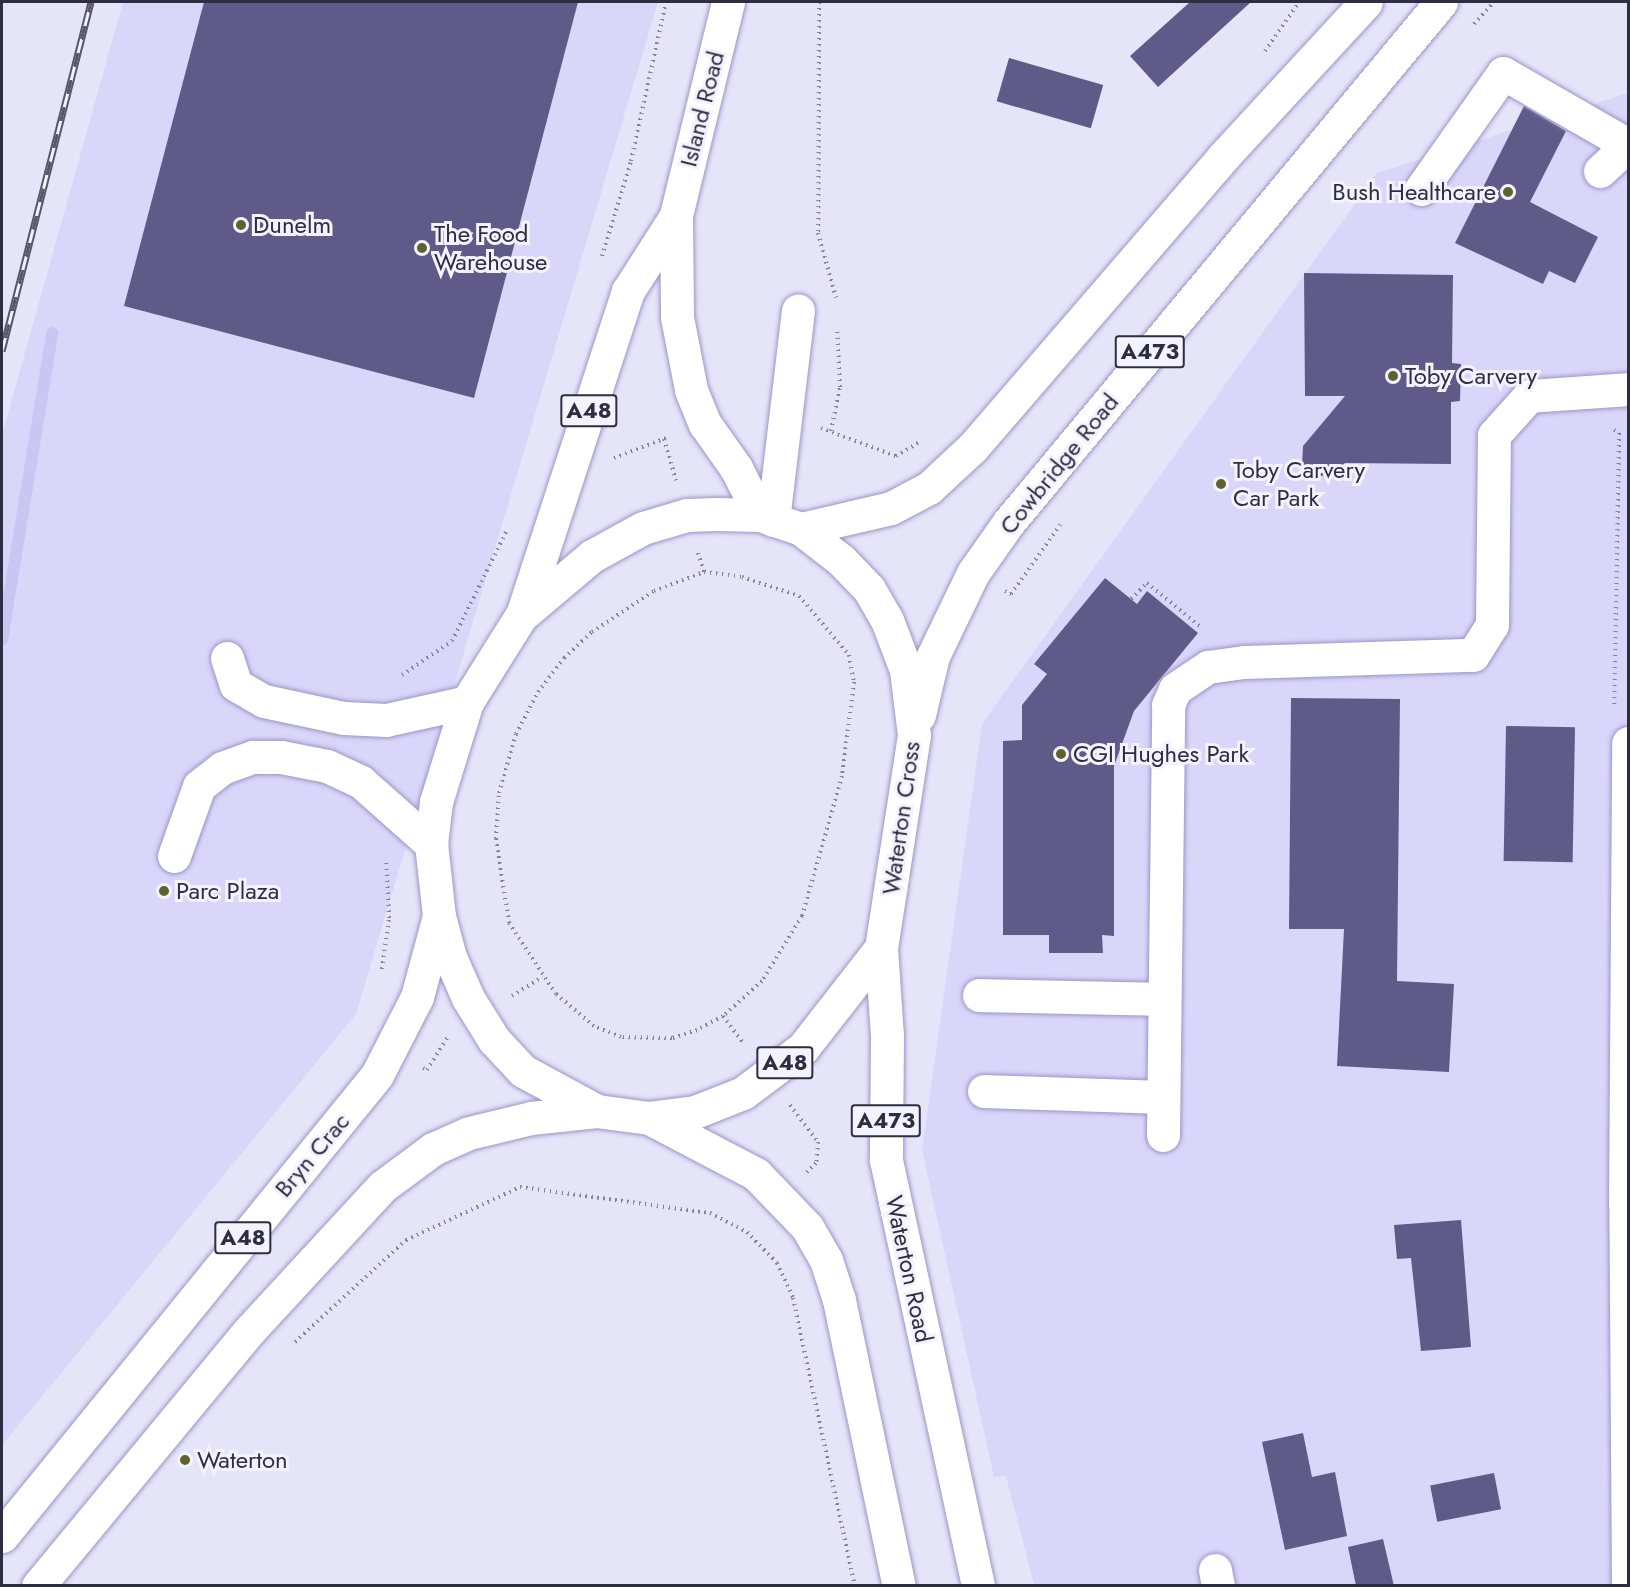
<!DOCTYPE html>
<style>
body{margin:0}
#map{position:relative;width:1630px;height:1587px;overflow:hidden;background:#e5e4f9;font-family:Jost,sans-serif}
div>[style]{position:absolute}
.built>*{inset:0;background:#d9d6fa}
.stream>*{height:12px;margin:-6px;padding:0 6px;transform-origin:6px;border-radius:6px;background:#cac6f2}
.building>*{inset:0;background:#5f5a88;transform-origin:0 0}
.path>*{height:4px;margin-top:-2px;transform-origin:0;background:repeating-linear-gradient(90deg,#858398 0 1.5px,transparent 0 6px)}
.roads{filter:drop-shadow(0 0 2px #9a95c7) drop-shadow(0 0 2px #9a95c7)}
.minor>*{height:33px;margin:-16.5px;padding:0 16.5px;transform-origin:16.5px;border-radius:16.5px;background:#fff}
.major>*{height:33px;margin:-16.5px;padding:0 16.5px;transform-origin:16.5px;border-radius:16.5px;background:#fff}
.rail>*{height:7px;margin-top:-3.5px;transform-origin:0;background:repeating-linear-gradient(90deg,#f3f2fd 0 14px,#57566a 0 28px);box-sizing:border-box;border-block:2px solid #57566a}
.dots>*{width:16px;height:16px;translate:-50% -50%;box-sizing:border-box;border:3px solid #f3f2fd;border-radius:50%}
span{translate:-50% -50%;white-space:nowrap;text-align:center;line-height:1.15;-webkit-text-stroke:6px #f3f2fd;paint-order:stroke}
.shield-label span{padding:2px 4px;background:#f3f2fd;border:2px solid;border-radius:4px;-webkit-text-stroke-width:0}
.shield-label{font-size:22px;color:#2f2d41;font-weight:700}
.street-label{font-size:24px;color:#2f2d41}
.poi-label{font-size:24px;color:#2f2d41}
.right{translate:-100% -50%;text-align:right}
.left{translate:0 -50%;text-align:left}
.frame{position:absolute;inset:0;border:3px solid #2f2d41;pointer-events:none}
</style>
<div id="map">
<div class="built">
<div style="clip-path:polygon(123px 2px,658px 2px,356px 1014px,2px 1445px,2px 435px)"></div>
<div style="clip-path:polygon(1628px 93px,1628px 1585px,1034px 1585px,1006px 1476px,994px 1477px,922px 1150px,982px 724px,1377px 173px)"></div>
</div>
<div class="stream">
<div style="left:2px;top:640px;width:311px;rotate:-80.7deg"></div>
</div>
<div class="building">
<div style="clip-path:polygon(204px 2px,578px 2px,474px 398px,124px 306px)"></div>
<div style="clip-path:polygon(1190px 2px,1251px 2px,1158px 87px,1130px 56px)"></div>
<div style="left:1009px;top:58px;width:98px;height:45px;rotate:16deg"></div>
<div style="clip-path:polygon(1524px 106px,1566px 131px,1530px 202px,1598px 237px,1575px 283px,1549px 271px,1543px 284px,1455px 243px)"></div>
<div style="clip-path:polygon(1304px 273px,1453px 275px,1452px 363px,1461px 364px,1460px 401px,1451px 402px,1451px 464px,1345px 463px,1332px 474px,1315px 477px,1302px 468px,1303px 446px,1345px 396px,1305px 396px)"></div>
<div style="clip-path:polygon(1105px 578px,1137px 604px,1147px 591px,1198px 633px,1134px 711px,1114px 766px,1114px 936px,1102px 935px,1103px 953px,1049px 953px,1049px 935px,1003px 935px,1003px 741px,1022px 740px,1022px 705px,1047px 674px,1034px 664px)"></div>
<div style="clip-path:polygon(1291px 698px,1400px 699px,1397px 981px,1454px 984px,1449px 1072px,1337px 1066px,1344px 929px,1289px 929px)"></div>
<div style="left:1506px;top:726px;width:69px;height:135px;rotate:1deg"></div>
<div style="clip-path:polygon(1461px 1220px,1471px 1347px,1421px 1351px,1411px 1258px,1397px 1259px,1394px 1225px)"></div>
<div style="clip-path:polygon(1303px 1433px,1312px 1477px,1335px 1472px,1347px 1536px,1285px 1550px,1262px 1442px)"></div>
<div style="left:1494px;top:1473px;width:37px;height:65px;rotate:79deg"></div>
<div style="clip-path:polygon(1383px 1539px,1394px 1586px,1356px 1586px,1348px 1547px)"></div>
</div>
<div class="path">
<div style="left:819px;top:2px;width:231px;rotate:90.2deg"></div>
<div style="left:818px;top:233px;width:67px;rotate:74.5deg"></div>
<div style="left:1474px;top:24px;width:30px;rotate:-48deg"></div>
<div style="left:1265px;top:51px;width:60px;rotate:-55.2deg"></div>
<div style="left:602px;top:256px;width:99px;rotate:-73deg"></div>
<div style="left:631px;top:161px;width:163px;rotate:-77.6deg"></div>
<div style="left:821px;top:428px;width:80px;rotate:20.5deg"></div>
<div style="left:896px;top:456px;width:27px;rotate:-31deg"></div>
<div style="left:1614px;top:430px;width:6px;rotate:31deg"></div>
<div style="left:1619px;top:433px;width:274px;rotate:91deg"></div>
<div style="left:831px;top:431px;width:45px;rotate:-78.4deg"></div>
<div style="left:840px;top:387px;width:60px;rotate:-92.9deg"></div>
<div style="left:664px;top:439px;width:43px;rotate:73.7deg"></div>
<div style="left:614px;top:458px;width:59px;rotate:-20.9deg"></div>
<div style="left:698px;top:553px;width:20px;rotate:72deg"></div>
<div style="left:704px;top:572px;width:38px;rotate:7deg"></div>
<div style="left:742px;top:577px;width:60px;rotate:18.4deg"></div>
<div style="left:799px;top:596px;width:77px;rotate:49.7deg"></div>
<div style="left:849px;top:655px;width:27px;rotate:80deg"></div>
<div style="left:854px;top:682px;width:95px;rotate:97.3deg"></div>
<div style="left:842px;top:776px;width:146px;rotate:105.9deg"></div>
<div style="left:802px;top:916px;width:76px;rotate:121.6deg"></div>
<div style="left:762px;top:981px;width:52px;rotate:138.1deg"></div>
<div style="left:723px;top:1016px;width:30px;rotate:152deg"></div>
<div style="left:697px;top:1030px;width:26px;rotate:162deg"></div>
<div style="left:672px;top:1038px;width:51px;rotate:-178.9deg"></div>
<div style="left:621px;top:1037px;width:29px;rotate:-158deg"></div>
<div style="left:594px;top:1026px;width:50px;rotate:-139.9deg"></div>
<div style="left:556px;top:994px;width:85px;rotate:-123.5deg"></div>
<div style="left:509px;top:923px;width:85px;rotate:-98.8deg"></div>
<div style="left:496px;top:839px;width:46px;rotate:-86.3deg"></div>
<div style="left:499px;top:793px;width:61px;rotate:-73.9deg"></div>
<div style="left:516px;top:734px;width:47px;rotate:-62.4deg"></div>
<div style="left:538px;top:692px;width:43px;rotate:-52.6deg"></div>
<div style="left:564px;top:658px;width:38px;rotate:-43deg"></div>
<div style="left:592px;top:632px;width:74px;rotate:-33.5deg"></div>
<div style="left:654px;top:591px;width:53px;rotate:-20.8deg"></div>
<div style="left:1005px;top:591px;width:7px;rotate:27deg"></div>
<div style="left:1011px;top:594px;width:85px;rotate:-54.6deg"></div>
<div style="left:1131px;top:599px;width:23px;rotate:-45deg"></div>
<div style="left:1147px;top:583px;width:71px;rotate:39.3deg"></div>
<div style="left:402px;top:675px;width:60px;rotate:-34.2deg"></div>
<div style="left:452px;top:641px;width:124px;rotate:-63.6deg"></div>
<div style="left:382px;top:969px;width:51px;rotate:-82.2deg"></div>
<div style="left:389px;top:918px;width:60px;rotate:-92.9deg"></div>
<div style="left:512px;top:996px;width:36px;rotate:-32deg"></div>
<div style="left:723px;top:1016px;width:35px;rotate:53deg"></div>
<div style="left:423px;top:1068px;width:4px;rotate:27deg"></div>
<div style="left:427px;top:1070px;width:39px;rotate:-58deg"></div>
<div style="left:790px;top:1105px;width:46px;rotate:52.9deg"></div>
<div style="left:818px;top:1142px;width:21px;rotate:95deg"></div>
<div style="left:816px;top:1163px;width:13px;rotate:135deg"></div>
<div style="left:295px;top:1342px;width:151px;rotate:-42.6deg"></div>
<div style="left:406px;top:1240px;width:126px;rotate:-24.9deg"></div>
<div style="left:520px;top:1187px;width:192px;rotate:7.8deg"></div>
<div style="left:710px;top:1213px;width:42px;rotate:27.2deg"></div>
<div style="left:747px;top:1232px;width:43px;rotate:45.9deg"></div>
<div style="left:777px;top:1263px;width:38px;rotate:65deg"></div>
<div style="left:793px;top:1298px;width:295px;rotate:77.9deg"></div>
</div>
<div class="roads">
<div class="minor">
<div style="left:1600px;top:171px;width:38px;rotate:-43deg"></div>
<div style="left:1421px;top:189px;width:142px;rotate:-54.7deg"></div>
<div style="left:1503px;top:73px;width:144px;rotate:29.9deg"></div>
<div style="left:773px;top:520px;width:211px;rotate:-83.2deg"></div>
<div style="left:227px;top:658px;width:28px;rotate:72deg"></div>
<div style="left:236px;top:685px;width:32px;rotate:30deg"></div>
<div style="left:264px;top:701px;width:82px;rotate:12deg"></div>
<div style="left:344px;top:718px;width:42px;rotate:2.7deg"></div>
<div style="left:386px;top:720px;width:83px;rotate:-12.5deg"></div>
<div style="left:174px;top:856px;width:74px;rotate:-70.3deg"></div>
<div style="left:199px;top:786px;width:29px;rotate:-38deg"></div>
<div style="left:222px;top:768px;width:33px;rotate:-20deg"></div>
<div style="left:253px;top:757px;width:28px"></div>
<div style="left:281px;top:757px;width:47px;rotate:11.1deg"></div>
<div style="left:327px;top:766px;width:38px;rotate:25deg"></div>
<div style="left:361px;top:782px;width:94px;rotate:41.5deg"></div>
<div style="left:979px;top:995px;width:185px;rotate:1.2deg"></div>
<div style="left:984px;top:1091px;width:179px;rotate:1.9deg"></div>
<div style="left:1163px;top:1135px;width:430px;rotate:-89.3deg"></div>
<div style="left:1168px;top:705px;width:17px;rotate:-66deg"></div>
<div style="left:1175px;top:689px;width:40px;rotate:-34deg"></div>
<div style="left:1208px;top:667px;width:36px;rotate:-8deg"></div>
<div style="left:1244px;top:662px;width:229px;rotate:-1.8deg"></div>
<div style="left:1473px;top:655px;width:36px;rotate:-58deg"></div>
<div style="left:1492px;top:625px;width:190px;rotate:-89.4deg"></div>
<div style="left:1494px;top:435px;width:52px;rotate:-48.1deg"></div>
<div style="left:1529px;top:396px;width:99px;rotate:-4deg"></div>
<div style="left:1215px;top:1570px;width:16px;rotate:79deg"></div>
<div style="left:1628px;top:1586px;width:382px;rotate:-90.4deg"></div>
<div style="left:1625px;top:1204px;width:461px;rotate:-89.6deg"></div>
</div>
<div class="major">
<div style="left:728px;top:2px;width:220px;rotate:103.7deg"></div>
<div style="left:676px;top:216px;width:101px;rotate:89.4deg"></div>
<div style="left:677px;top:317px;width:74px;rotate:79.1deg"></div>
<div style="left:691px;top:390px;width:37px;rotate:68deg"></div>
<div style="left:705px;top:424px;width:54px;rotate:54.8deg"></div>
<div style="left:736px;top:468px;width:53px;rotate:62.9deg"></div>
<div style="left:716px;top:514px;width:44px;rotate:1.3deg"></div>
<div style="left:760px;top:515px;width:43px;rotate:18.9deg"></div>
<div style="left:801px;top:529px;width:51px;rotate:37.8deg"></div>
<div style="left:841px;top:560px;width:40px;rotate:46deg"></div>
<div style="left:869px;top:589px;width:36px;rotate:60deg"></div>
<div style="left:887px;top:620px;width:53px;rotate:69.2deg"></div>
<div style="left:906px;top:670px;width:65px;rotate:83deg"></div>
<div style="left:914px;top:735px;width:216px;rotate:98.8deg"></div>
<div style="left:881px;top:948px;width:127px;rotate:128deg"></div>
<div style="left:803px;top:1048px;width:75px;rotate:143.1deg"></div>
<div style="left:743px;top:1093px;width:52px;rotate:158.4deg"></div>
<div style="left:695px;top:1112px;width:46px;rotate:172.6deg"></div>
<div style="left:649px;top:1118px;width:52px;rotate:-172.3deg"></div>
<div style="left:597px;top:1111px;width:84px;rotate:-151.6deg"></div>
<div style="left:523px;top:1071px;width:42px;rotate:-133.1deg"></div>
<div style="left:494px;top:1040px;width:49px;rotate:-121.8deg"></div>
<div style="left:468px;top:998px;width:45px;rotate:-113.7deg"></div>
<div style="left:450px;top:957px;width:42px;rotate:-105deg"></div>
<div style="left:439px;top:916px;width:72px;rotate:-96.3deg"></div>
<div style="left:431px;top:844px;width:42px;rotate:-83.2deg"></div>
<div style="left:436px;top:802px;width:105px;rotate:-72.8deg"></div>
<div style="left:467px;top:702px;width:102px;rotate:-57.9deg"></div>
<div style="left:521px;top:616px;width:93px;rotate:-40.2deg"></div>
<div style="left:592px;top:556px;width:58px;rotate:-28.8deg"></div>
<div style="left:643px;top:528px;width:46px;rotate:-16.5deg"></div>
<div style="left:687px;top:515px;width:29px;rotate:-2deg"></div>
<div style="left:801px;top:529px;width:92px;rotate:-13.1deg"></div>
<div style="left:891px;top:508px;width:43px;rotate:-27.8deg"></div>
<div style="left:929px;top:488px;width:60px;rotate:-43deg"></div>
<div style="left:973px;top:447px;width:384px;rotate:-49.2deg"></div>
<div style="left:1224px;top:156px;width:209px;rotate:-47.3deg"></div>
<div style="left:523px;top:612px;width:338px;rotate:-71.9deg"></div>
<div style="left:628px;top:291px;width:89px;rotate:-57.4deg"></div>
<div style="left:919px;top:715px;width:61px;rotate:-76.7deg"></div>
<div style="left:933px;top:656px;width:92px;rotate:-64.3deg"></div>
<div style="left:973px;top:573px;width:62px;rotate:-54.8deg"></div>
<div style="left:1009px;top:522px;width:676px;rotate:-50.28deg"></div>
<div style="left:881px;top:948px;width:87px;rotate:86.1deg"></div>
<div style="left:887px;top:1035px;width:125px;rotate:90.5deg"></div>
<div style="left:886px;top:1160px;width:436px;rotate:77.8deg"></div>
<div style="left:649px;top:1118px;width:121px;rotate:27.6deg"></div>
<div style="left:756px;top:1174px;width:74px;rotate:46.1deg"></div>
<div style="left:807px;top:1227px;width:38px;rotate:60deg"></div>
<div style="left:826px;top:1260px;width:42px;rotate:72deg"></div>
<div style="left:839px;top:1300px;width:292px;rotate:78.2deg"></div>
<div style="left:2px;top:1536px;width:594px;rotate:-50.87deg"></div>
<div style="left:377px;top:1075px;width:88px;rotate:-62.9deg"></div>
<div style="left:417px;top:997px;width:84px;rotate:-74.8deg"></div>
<div style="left:38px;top:1586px;width:331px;rotate:-50.4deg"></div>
<div style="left:249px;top:1331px;width:197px;rotate:-47.3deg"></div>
<div style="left:383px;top:1186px;width:62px;rotate:-36.5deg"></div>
<div style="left:433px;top:1149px;width:39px;rotate:-24deg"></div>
<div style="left:469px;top:1133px;width:64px;rotate:-13.6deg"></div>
<div style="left:531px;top:1118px;width:66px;rotate:-6.1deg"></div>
</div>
</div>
<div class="rail">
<div style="left:2px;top:351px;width:360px;rotate:-75.7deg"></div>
</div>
<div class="dots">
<div style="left:1508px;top:192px;background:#61612e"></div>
<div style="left:241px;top:225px;background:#61612e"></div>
<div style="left:422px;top:248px;background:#61612e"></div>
<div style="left:1393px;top:376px;background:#61612e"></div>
<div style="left:1221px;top:484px;background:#61612e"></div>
<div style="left:1061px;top:754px;background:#61612e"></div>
<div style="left:164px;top:891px;background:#61612e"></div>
<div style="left:185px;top:1460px;background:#61612e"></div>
</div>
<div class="shield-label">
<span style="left:1150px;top:352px">A473</span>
<span style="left:589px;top:411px">A48</span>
<span style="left:785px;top:1063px">A48</span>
<span style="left:886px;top:1121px">A473</span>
<span style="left:243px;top:1238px">A48</span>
</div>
<div class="street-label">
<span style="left:702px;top:109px;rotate:-76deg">Island Road</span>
<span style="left:1059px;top:464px;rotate:-51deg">Cowbridge Road</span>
<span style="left:901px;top:818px;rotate:-82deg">Waterton Cross</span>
<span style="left:312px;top:1155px;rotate:-50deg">Bryn Crac</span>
<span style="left:909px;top:1269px;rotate:78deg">Waterton Road</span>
</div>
<div class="poi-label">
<span class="right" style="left:1496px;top:192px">Bush Healthcare</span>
<span class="left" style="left:253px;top:225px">Dunelm</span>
<span class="left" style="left:434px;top:248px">The Food<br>Warehouse</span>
<span class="left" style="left:1405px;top:376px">Toby Carvery</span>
<span class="left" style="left:1233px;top:484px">Toby Carvery<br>Car Park</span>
<span class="left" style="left:1073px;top:754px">CGI Hughes Park</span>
<span class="left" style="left:176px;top:891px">Parc Plaza</span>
<span class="left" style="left:197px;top:1460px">Waterton</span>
</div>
<div class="frame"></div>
</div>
